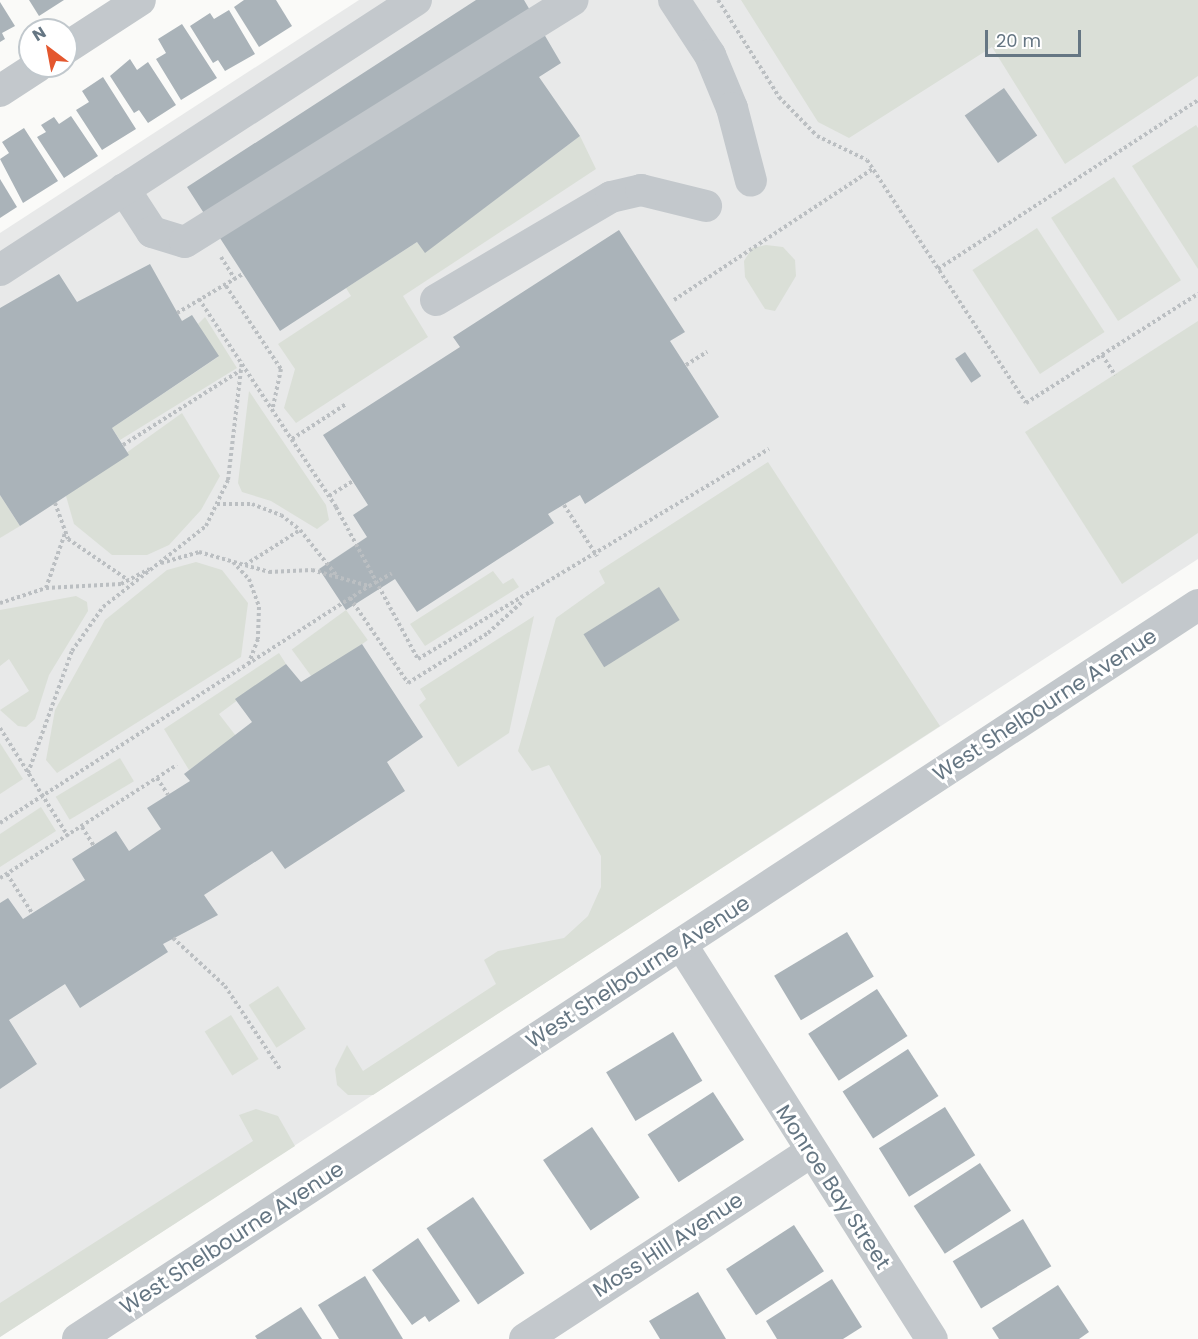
<!DOCTYPE html>
<style>
body{margin:0}
#map{position:relative;width:1198px;height:1339px;overflow:hidden;background:#fafaf8;font-family:Poppins,sans-serif}
div>[style]{position:absolute}
.built>*{inset:0;background:#e8e9e9}
.green>*{inset:0;background:#dadfd7;transform-origin:0 0}
.building>*{inset:0;background:#aab3b9;transform-origin:0 0}
.path>*{height:4px;margin-top:-2px;transform-origin:0;background:repeating-linear-gradient(90deg,#bbbfc2 0 3px,transparent 0 6px)}
.minor>*{height:32px;margin:-16px;padding:0 16px;transform-origin:16px;border-radius:16px;background:#c3c8cc}
span{translate:-50% -50%;white-space:nowrap;text-align:center;line-height:1.15;-webkit-text-stroke:6px #fff;paint-order:stroke}
.street-label{font-size:21px;color:#657683}
.north{position:absolute;left:18px;top:18px;width:60px;height:60px;box-sizing:border-box;background:#fff;border:2px solid #c1c8cd;border-radius:50%;rotate:328deg;font-size:16px;font-weight:700;line-height:24px;text-align:center;color:#657683}
.north::after{content:'';display:block;margin:auto;width:21px;height:27px;background:#e4572e;clip-path:polygon(50% 0,100% 100%,50% 72%,0 100%)}
.scale{position:absolute;left:985px;top:30px;width:96px;height:27px;box-sizing:border-box;border:3px solid #657683;border-top:0;padding-left:8px;font-size:18px;line-height:21px;white-space:nowrap;color:#657683;-webkit-text-stroke:4px #fff;paint-order:stroke}
</style>
<div id="map">
<div class="built">
<div style="clip-path:polygon(359px 0,1198px 0,1198px 559px,0 1337px,0 233px)"></div>
</div>
<div class="green">
<div style="clip-path:polygon(741px 0,1198px 0,1198px 76px,1065px 164px,992px 47px,849px 138px,818px 122px)"></div>
<div style="clip-path:polygon(1196px 125px,1198px 128px,1198px 269px,1132px 166px)"></div>
<div style="clip-path:polygon(580px 136px,596px 169px,403px 296px,428px 337px,296px 423px,284px 408px,295px 369px,278px 344px,351px 296px,346px 288px,417px 242px,425px 252px)"></div>
<div style="left:1114px;top:177px;width:123px;height:75px;rotate:57deg"></div>
<div style="left:1037px;top:228px;width:124px;height:77px;rotate:57deg"></div>
<div style="clip-path:polygon(766px 245px,783px 247px,795px 260px,796px 276px,775px 311px,765px 309px,745px 277px,744px 261px,752px 248px)"></div>
<div style="clip-path:polygon(205px 317px,237px 368px,120px 440px,112px 428px,218px 357px,198px 324px)"></div>
<div style="clip-path:polygon(1198px 321px,1198px 533px,1122px 584px,1025px 432px)"></div>
<div style="clip-path:polygon(249px 391px,326px 505px,329px 520px,317px 529px,271px 501px,242px 492px,238px 483px)"></div>
<div style="clip-path:polygon(182px 413px,220px 476px,201px 510px,169px 545px,147px 555px,112px 555px,74px 524px,66px 496px)"></div>
<div style="clip-path:polygon(768px 462px,940px 726px,373px 1095px,348px 1095px,337px 1085px,335px 1069px,347px 1045px,363px 1071px,496px 984px,484px 960px,498px 951px,564px 938px,588px 916px,601px 887px,601px 856px,549px 765px,532px 771px,518px 751px,556px 618px,605px 583px,599px 571px)"></div>
<div style="clip-path:polygon(0 495px,20px 526px,0 538px)"></div>
<div style="clip-path:polygon(196px 562px,222px 570px,248px 603px,241px 657px,57px 773px,46px 760px,55px 710px,105px 620px,167px 570px)"></div>
<div style="clip-path:polygon(493px 571px,503px 584px,513px 578px,519px 587px,425px 646px,410px 624px)"></div>
<div style="clip-path:polygon(76px 596px,87px 602px,88px 611px,49px 675px,35px 719px,26px 727px,18px 726px,0 710px,29px 691px,9px 659px,0 666px,0 610px)"></div>
<div style="left:346px;top:610px;width:37px;height:67px;rotate:54deg"></div>
<div style="clip-path:polygon(534px 616px,509px 733px,458px 767px,419px 705px,426px 699px,420px 689px)"></div>
<div style="clip-path:polygon(279px 653px,286px 664px,219px 714px,236px 736px,189px 770px,164px 729px)"></div>
<div style="clip-path:polygon(0 743px,23px 779px,0 794px)"></div>
<div style="left:120px;top:758px;width:27px;height:75px;rotate:59deg"></div>
<div style="clip-path:polygon(41px 807px,56px 831px,0 867px,0 834px)"></div>
<div style="left:278px;top:986px;width:51px;height:35px;rotate:57deg"></div>
<div style="left:231px;top:1015px;width:52px;height:31px;rotate:58deg"></div>
<div style="clip-path:polygon(256px 1109px,278px 1116px,295px 1146px,0 1337px,0 1303px,253px 1141px,239px 1115px)"></div>
</div>
<div class="building">
<div style="clip-path:polygon(29px 0,64px 0,39px 16px)"></div>
<div style="clip-path:polygon(244px 0,276px 0,292px 26px,259px 47px,234px 7px)"></div>
<div style="clip-path:polygon(476px 0,524px 0,561px 63px,539px 77px,580px 136px,425px 253px,417px 242px,280px 331px,187px 187px)"></div>
<div style="clip-path:polygon(0 2px,15px 26px,2px 33px,5px 39px,0 42px)"></div>
<div style="clip-path:polygon(229px 10px,255px 54px,225px 71px,218px 60px,213px 63px,190px 26px,210px 13px,214px 19px)"></div>
<div style="clip-path:polygon(182px 24px,217px 78px,181px 100px,156px 59px,166px 53px,158px 39px)"></div>
<div style="clip-path:polygon(130px 59px,137px 70px,148px 62px,176px 105px,148px 123px,139px 110px,134px 113px,110px 76px)"></div>
<div style="clip-path:polygon(103px 77px,136px 129px,102px 150px,76px 110px,89px 102px,82px 91px)"></div>
<div style="left:1004px;top:88px;width:58px;height:48px;rotate:55deg"></div>
<div style="clip-path:polygon(71px 116px,98px 156px,64px 178px,37px 137px,46px 132px,41px 125px,54px 117px,59px 124px)"></div>
<div style="clip-path:polygon(24px 128px,58px 181px,23px 203px,0 159px,9px 153px,2px 142px)"></div>
<div style="clip-path:polygon(0 179px,17px 207px,0 218px)"></div>
<div style="clip-path:polygon(619px 230px,685px 332px,670px 341px,719px 417px,585px 504px,580px 495px,548px 514px,554px 523px,417px 612px,395px 579px,346px 610px,319px 569px,367px 537px,353px 515px,368px 505px,323px 435px,460px 347px,453px 337px)"></div>
<div style="clip-path:polygon(150px 264px,182px 321px,192px 315px,219px 356px,112px 428px,129px 455px,20px 526px,0 495px,0 308px,59px 274px,77px 302px)"></div>
<div style="left:965px;top:352px;width:29px;height:12px;rotate:56deg"></div>
<div style="left:659px;top:587px;width:39px;height:89px;rotate:58deg"></div>
<div style="clip-path:polygon(362px 644px,423px 737px,387px 762px,405px 791px,285px 869px,272px 851px,204px 895px,218px 915px,163px 944px,168px 952px,80px 1008px,65px 984px,9px 1020px,37px 1064px,0 1089px,0 903px,8px 898px,23px 919px,85px 880px,72px 859px,116px 831px,129px 851px,161px 829px,147px 808px,190px 781px,184px 774px,252px 722px,235px 699px,286px 664px,301px 682px)"></div>
<div style="left:847px;top:932px;width:52px;height:85px;rotate:59deg"></div>
<div style="left:877px;top:989px;width:56px;height:82px;rotate:57deg"></div>
<div style="left:673px;top:1032px;width:57px;height:78px;rotate:59deg"></div>
<div style="left:908px;top:1049px;width:56px;height:78px;rotate:57deg"></div>
<div style="left:713px;top:1092px;width:57px;height:78px;rotate:57deg"></div>
<div style="left:945px;top:1107px;width:57px;height:78px;rotate:58deg"></div>
<div style="left:592px;top:1127px;width:85px;height:59px;rotate:56deg"></div>
<div style="left:980px;top:1163px;width:57px;height:79px;rotate:57deg"></div>
<div style="left:473px;top:1197px;width:92px;height:56px;rotate:56deg"></div>
<div style="left:1023px;top:1219px;width:55px;height:82px;rotate:59deg"></div>
<div style="left:794px;top:1225px;width:55px;height:81px;rotate:57deg"></div>
<div style="clip-path:polygon(418px 1238px,460px 1301px,429px 1322px,425px 1316px,412px 1325px,372px 1270px)"></div>
<div style="clip-path:polygon(365px 1276px,403px 1339px,339px 1339px,318px 1305px)"></div>
<div style="clip-path:polygon(832px 1279px,862px 1327px,843px 1339px,777px 1339px,766px 1321px)"></div>
<div style="clip-path:polygon(1058px 1285px,1089px 1332px,1079px 1339px,999px 1339px,992px 1328px)"></div>
<div style="clip-path:polygon(698px 1292px,726px 1339px,660px 1339px,649px 1321px)"></div>
<div style="clip-path:polygon(301px 1307px,322px 1339px,257px 1339px,255px 1336px)"></div>
</div>
<div class="path">
<div style="left:718px;top:0;width:115px;rotate:57.8deg"></div>
<div style="left:779px;top:97px;width:54px;rotate:45.7deg"></div>
<div style="left:817px;top:136px;width:55px;rotate:25.6deg"></div>
<div style="left:867px;top:160px;width:290px;rotate:56.8deg"></div>
<div style="left:1026px;top:403px;width:204px;rotate:-32.4deg"></div>
<div style="left:221px;top:257px;width:26px;rotate:58deg"></div>
<div style="left:938px;top:269px;width:310px;rotate:-33deg"></div>
<div style="left:226px;top:286px;width:100px;rotate:56.5deg"></div>
<div style="left:281px;top:369px;width:40px;rotate:102deg"></div>
<div style="left:199px;top:299px;width:249px;rotate:56.6deg"></div>
<div style="left:336px;top:507px;width:173px;rotate:61.7deg"></div>
<div style="left:418px;top:659px;width:409px;rotate:-30.9deg"></div>
<div style="left:674px;top:300px;width:238px;rotate:-33.4deg"></div>
<div style="left:177px;top:313px;width:77px;rotate:-30.6deg"></div>
<div style="left:1102px;top:355px;width:24px;rotate:57deg"></div>
<div style="left:686px;top:365px;width:25px;rotate:-32deg"></div>
<div style="left:292px;top:439px;width:64px;rotate:-32.9deg"></div>
<div style="left:123px;top:445px;width:140px;rotate:-32.4deg"></div>
<div style="left:329px;top:496px;width:28px;rotate:-32deg"></div>
<div style="left:55px;top:503px;width:38px;rotate:70deg"></div>
<div style="left:68px;top:539px;width:73px;rotate:34.3deg"></div>
<div style="left:217px;top:504px;width:35px"></div>
<div style="left:252px;top:504px;width:31px;rotate:21deg"></div>
<div style="left:281px;top:515px;width:24px;rotate:38deg"></div>
<div style="left:300px;top:530px;width:59px;rotate:51.2deg"></div>
<div style="left:564px;top:505px;width:61px;rotate:57.1deg"></div>
<div style="left:233px;top:562px;width:23px;rotate:47deg"></div>
<div style="left:249px;top:579px;width:30px;rotate:70deg"></div>
<div style="left:259px;top:607px;width:32px;rotate:92deg"></div>
<div style="left:258px;top:639px;width:25px;rotate:111deg"></div>
<div style="left:161px;top:563px;width:40px;rotate:-16deg"></div>
<div style="left:199px;top:552px;width:73px;rotate:15.9deg"></div>
<div style="left:269px;top:572px;width:43px;rotate:-2.7deg"></div>
<div style="left:312px;top:570px;width:59px;rotate:15.7deg"></div>
<div style="left:369px;top:586px;width:26px;rotate:-29deg"></div>
<div style="left:245px;top:565px;width:65px;rotate:-32.5deg"></div>
<div style="left:46px;top:588px;width:58px;rotate:-70.9deg"></div>
<div style="left:350px;top:598px;width:103px;rotate:55.7deg"></div>
<div style="left:408px;top:683px;width:94px;rotate:-32deg"></div>
<div style="left:488px;top:633px;width:47px;rotate:-42.4deg"></div>
<div style="left:0;top:603px;width:48px;rotate:-18.1deg"></div>
<div style="left:46px;top:588px;width:75px;rotate:-3.1deg"></div>
<div style="left:121px;top:584px;width:32px;rotate:-28deg"></div>
<div style="left:0;top:728px;width:128px;rotate:57.8deg"></div>
<div style="left:28px;top:773px;width:130px;rotate:-70.2deg"></div>
<div style="left:72px;top:651px;width:54px;rotate:-54.8deg"></div>
<div style="left:103px;top:607px;width:131px;rotate:-38.2deg"></div>
<div style="left:206px;top:526px;width:51px;rotate:-64.4deg"></div>
<div style="left:228px;top:480px;width:120px;rotate:-83.3deg"></div>
<div style="left:157px;top:778px;width:20px;rotate:57deg"></div>
<div style="left:0;top:823px;width:439px;rotate:-32.7deg"></div>
<div style="left:82px;top:827px;width:22px;rotate:58deg"></div>
<div style="left:7px;top:874px;width:46px;rotate:57.3deg"></div>
<div style="left:0;top:878px;width:210px;rotate:-32.6deg"></div>
<div style="left:173px;top:938px;width:71px;rotate:42.7deg"></div>
<div style="left:225px;top:986px;width:100px;rotate:56.5deg"></div>
</div>
<div class="minor">
<div style="left:674px;top:0;width:66px;rotate:56.8deg"></div>
<div style="left:710px;top:55px;width:57px;rotate:67.5deg"></div>
<div style="left:732px;top:108px;width:75px;rotate:75.4deg"></div>
<div style="left:66px;top:48px;width:88px;rotate:-33deg"></div>
<div style="left:0;top:91px;width:45px;rotate:-33.3deg"></div>
<div style="left:124px;top:189px;width:51px;rotate:56.9deg"></div>
<div style="left:152px;top:232px;width:34px;rotate:17deg"></div>
<div style="left:185px;top:242px;width:457px;rotate:-32deg"></div>
<div style="left:0;top:270px;width:496px;rotate:-33deg"></div>
<div style="left:436px;top:300px;width:203px;rotate:-30.5deg"></div>
<div style="left:611px;top:197px;width:31px;rotate:-13deg"></div>
<div style="left:641px;top:190px;width:67px;rotate:13.8deg"></div>
<div style="left:681px;top:944px;width:468px;rotate:57.6deg"></div>
<div style="left:78px;top:1339px;width:1339px;rotate:-33.24deg"></div>
<div style="left:525px;top:1339px;width:342px;rotate:-33.2deg"></div>
</div>
<div class="street-label">
<span style="left:1045px;top:705px;rotate:-33deg">West Shelbourne Avenue</span>
<span style="left:638px;top:972px;rotate:-33deg">West Shelbourne Avenue</span>
<span style="left:833px;top:1187px;rotate:57deg">Monroe Bay Street</span>
<span style="left:232px;top:1238px;rotate:-33deg">West Shelbourne Avenue</span>
<span style="left:668px;top:1245px;rotate:-33deg">Moss Hill Avenue</span>
</div>
<div class="north">N</div>
<div class="scale">20 m</div>
</div>
